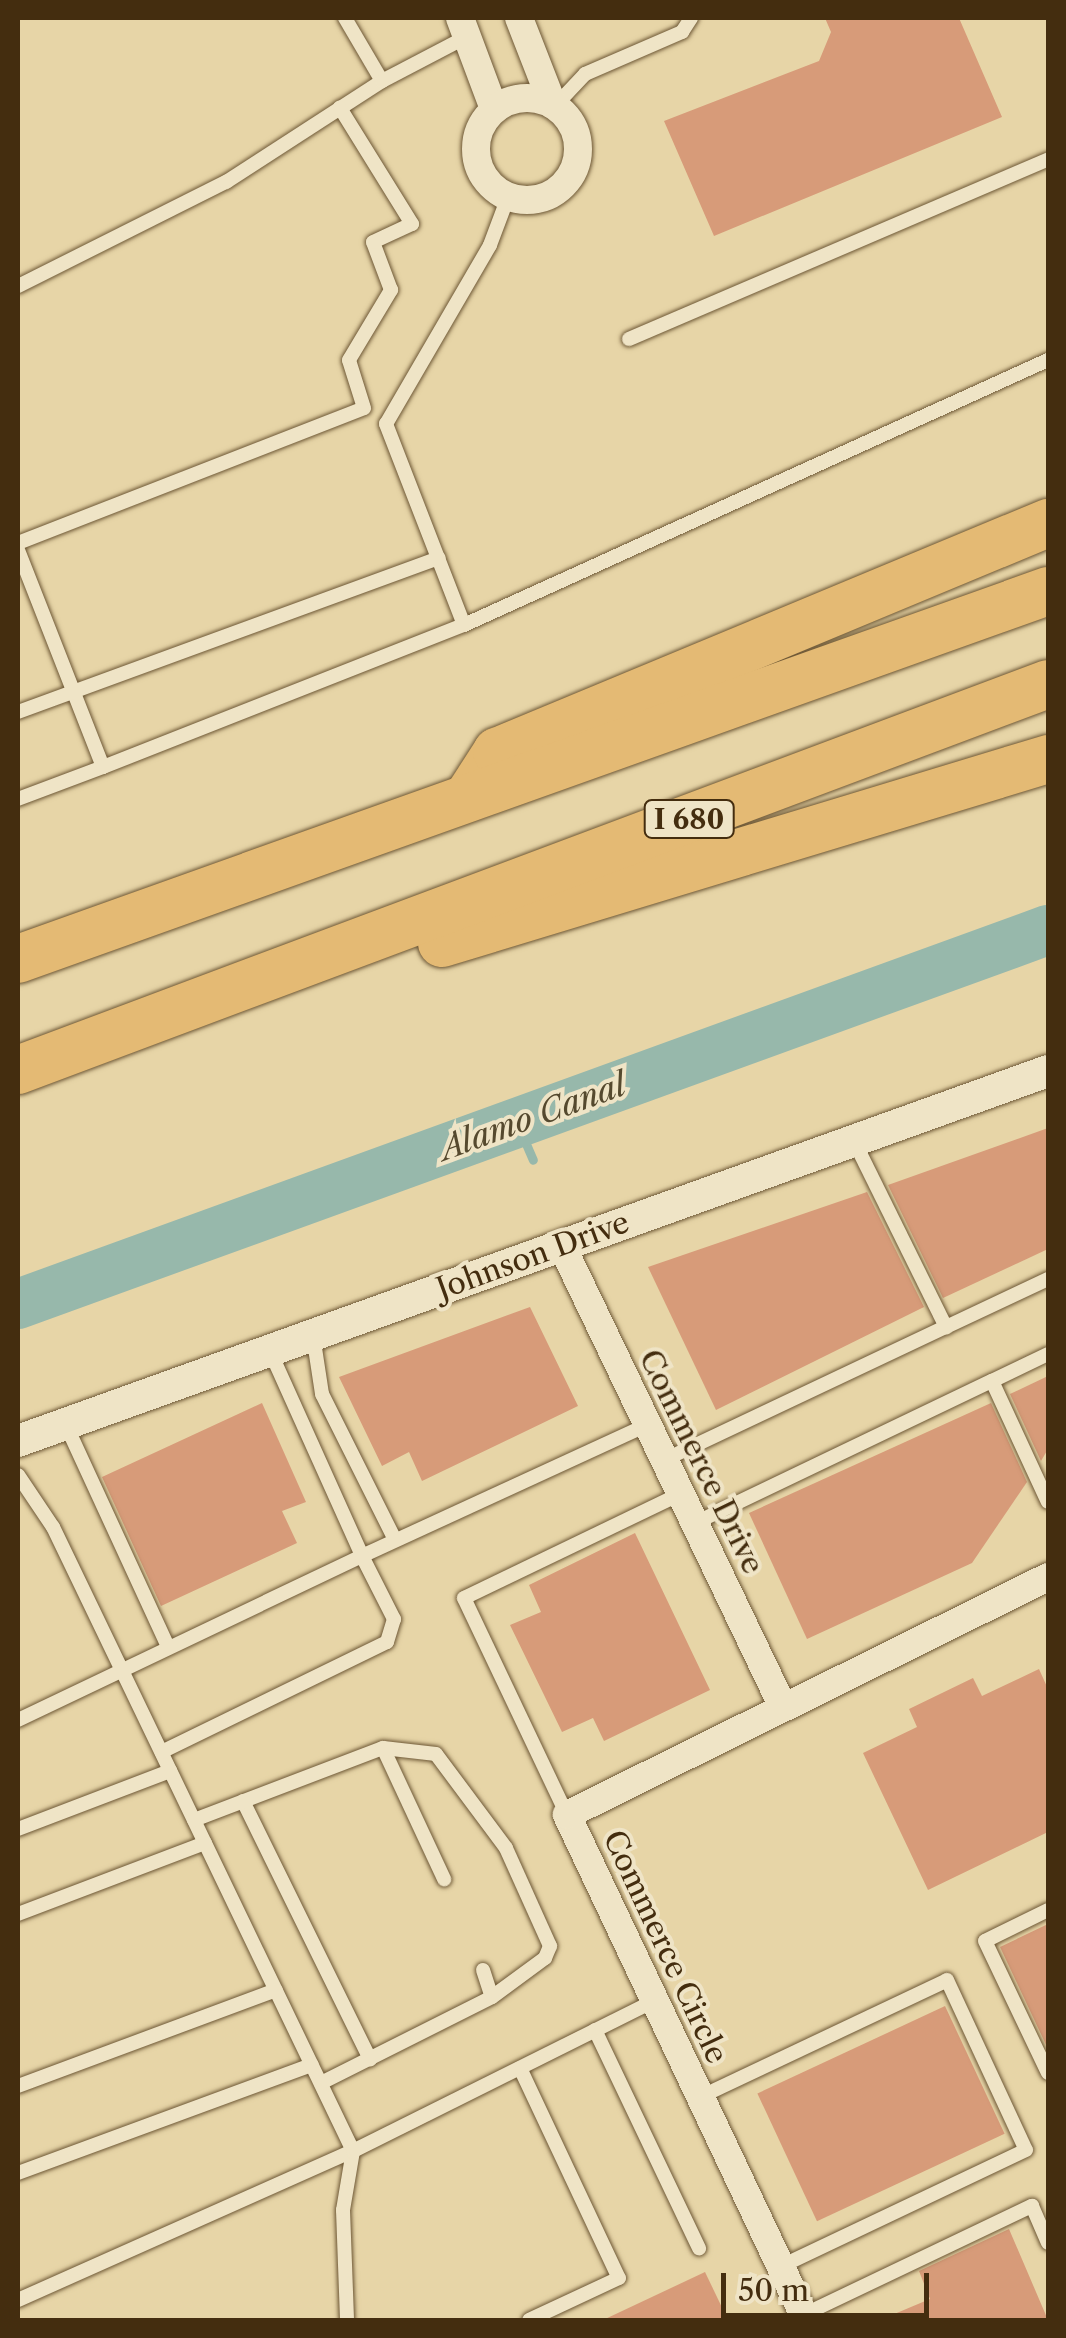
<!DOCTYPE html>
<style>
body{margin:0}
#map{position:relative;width:1066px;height:2338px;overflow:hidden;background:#e7d5a7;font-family:"Libre Caslon Text",serif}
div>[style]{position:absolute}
.stream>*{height:9px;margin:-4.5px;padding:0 4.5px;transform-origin:4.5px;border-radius:4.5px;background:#97b8ab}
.river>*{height:50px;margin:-25px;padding:0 25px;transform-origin:25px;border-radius:25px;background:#97b8ab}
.building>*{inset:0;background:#d79b79;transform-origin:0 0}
.roads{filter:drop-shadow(0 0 2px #6d5735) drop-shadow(0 0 2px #6d5735)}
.service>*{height:14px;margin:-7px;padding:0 7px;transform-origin:7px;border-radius:7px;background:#efe4c6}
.minor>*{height:28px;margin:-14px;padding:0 14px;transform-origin:14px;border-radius:14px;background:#efe4c6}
.minor>.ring{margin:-14px;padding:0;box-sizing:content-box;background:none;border:28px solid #efe4c6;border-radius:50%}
.tertiary>*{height:32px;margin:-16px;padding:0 16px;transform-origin:16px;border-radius:16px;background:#efe4c6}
.motorway>*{height:48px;margin:-24px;padding:0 24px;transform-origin:24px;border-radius:24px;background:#e4ba74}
span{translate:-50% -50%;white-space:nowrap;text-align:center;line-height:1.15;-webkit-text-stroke:8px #efe4c6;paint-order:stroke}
.shield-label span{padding:2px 8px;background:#efe4c6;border:2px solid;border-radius:8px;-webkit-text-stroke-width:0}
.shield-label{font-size:28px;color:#442d0f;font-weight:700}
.street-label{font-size:30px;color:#442d0f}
.water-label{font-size:32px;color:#55492e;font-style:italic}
.frame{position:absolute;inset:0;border:20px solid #442d0f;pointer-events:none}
.scale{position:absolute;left:721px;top:2273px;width:208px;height:45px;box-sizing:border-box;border:5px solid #442d0f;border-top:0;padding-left:12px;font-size:30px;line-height:35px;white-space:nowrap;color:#442d0f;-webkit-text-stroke:8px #efe4c6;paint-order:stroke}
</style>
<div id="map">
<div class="stream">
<div style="left:517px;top:1123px;width:40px;rotate:66.6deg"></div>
<div style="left:18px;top:1294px;width:9px;rotate:63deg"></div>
</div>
<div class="river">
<div style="left:18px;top:1304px;width:1096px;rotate:-19.96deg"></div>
</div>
<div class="building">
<div style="clip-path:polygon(825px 18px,959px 18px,1002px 117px,714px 236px,664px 121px,819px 61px,831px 32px)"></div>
<div style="clip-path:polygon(1048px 1128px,1048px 1249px,943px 1298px,888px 1185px)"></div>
<div style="clip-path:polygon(867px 1192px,924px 1307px,716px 1410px,648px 1267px)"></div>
<div style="clip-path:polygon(530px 1307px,578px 1406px,422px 1481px,409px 1452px,382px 1466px,339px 1377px)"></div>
<div style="clip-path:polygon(1048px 1376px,1048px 1449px,1041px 1461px,1010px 1394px)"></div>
<div style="clip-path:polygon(262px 1403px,306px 1502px,282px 1511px,297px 1543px,161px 1606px,102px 1477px)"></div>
<div style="clip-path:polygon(991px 1403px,1027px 1482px,972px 1563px,807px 1639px,749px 1513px)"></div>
<div style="clip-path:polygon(635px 1533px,710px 1690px,604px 1741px,593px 1718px,562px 1732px,510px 1625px,541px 1612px,529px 1585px)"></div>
<div style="clip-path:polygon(1039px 1669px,1048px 1689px,1048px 1832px,928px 1890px,863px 1753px,917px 1727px,909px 1709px,973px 1678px,982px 1696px)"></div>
<div style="clip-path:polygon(1048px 1924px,1048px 2049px,1000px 1947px)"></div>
<div style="left:945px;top:2006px;width:141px;height:207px;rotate:65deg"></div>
<div style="clip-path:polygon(1009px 2229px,1048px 2320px,880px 2320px,930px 2299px,919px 2271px)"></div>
<div style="clip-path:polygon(705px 2272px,728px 2320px,603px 2320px)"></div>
</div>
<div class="roads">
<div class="service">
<div style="left:345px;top:18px;width:73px;rotate:59.6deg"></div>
<div style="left:555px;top:106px;width:44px;rotate:-46.8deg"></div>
<div style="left:585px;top:74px;width:106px;rotate:-23.4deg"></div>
<div style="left:682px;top:32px;width:17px;rotate:-57deg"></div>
<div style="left:18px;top:286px;width:233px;rotate:-26.6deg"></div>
<div style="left:226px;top:182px;width:186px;rotate:-32.9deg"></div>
<div style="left:382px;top:81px;width:95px;rotate:-27.6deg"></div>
<div style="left:629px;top:339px;width:456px;rotate:-23.2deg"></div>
<div style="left:18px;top:543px;width:371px;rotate:-21.3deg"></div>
<div style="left:364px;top:408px;width:50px;rotate:-107.4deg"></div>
<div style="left:349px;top:360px;width:82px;rotate:-59deg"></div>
<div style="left:391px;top:290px;width:51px;rotate:-110.6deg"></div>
<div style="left:373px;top:242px;width:43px;rotate:-24.8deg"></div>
<div style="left:412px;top:224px;width:137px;rotate:-121.8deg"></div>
<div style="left:18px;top:550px;width:233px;rotate:68.6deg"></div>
<div style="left:103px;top:767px;width:91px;rotate:159.4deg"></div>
<div style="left:464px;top:625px;width:641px;rotate:-24.41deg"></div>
<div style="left:18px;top:712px;width:448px;rotate:-20.1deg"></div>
<div style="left:103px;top:767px;width:388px;rotate:-21.5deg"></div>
<div style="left:464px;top:625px;width:216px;rotate:-111.2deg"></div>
<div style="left:386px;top:424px;width:207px;rotate:-59.8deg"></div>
<div style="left:490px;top:245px;width:51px;rotate:-69.4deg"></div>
<div style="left:854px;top:1141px;width:208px;rotate:63.7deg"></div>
<div style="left:946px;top:1327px;width:113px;rotate:-25.2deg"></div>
<div style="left:313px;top:1335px;width:60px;rotate:81.3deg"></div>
<div style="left:322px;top:1394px;width:163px;rotate:63.4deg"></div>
<div style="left:270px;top:1351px;width:225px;rotate:65.8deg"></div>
<div style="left:362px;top:1556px;width:314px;rotate:-24.7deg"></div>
<div style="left:1048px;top:1354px;width:62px;rotate:154.3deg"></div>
<div style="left:992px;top:1381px;width:133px;rotate:65.2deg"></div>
<div style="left:66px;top:1425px;width:244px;rotate:65.3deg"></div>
<div style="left:664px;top:1460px;width:312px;rotate:-25.3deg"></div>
<div style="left:18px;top:1475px;width:63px;rotate:56.1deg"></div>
<div style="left:53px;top:1527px;width:692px;rotate:64.32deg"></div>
<div style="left:353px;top:2151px;width:60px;rotate:99.6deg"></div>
<div style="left:343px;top:2210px;width:110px;rotate:87.9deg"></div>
<div style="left:695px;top:1523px;width:329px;rotate:-25.6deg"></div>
<div style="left:18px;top:1720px;width:381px;rotate:-25.5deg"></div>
<div style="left:362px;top:1556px;width:71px;rotate:63.1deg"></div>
<div style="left:394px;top:1619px;width:24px;rotate:107deg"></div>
<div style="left:387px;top:1642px;width:251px;rotate:154deg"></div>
<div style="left:243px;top:1801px;width:288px;rotate:63.8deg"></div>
<div style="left:567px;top:1815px;width:240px;rotate:-115.4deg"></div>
<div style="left:464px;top:1598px;width:240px;rotate:-25.7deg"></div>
<div style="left:194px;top:1820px;width:202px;rotate:-20.9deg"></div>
<div style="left:383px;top:1748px;width:145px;rotate:65deg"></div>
<div style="left:18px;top:1829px;width:163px;rotate:-20.9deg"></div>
<div style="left:1048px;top:1910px;width:70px;rotate:153.8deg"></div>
<div style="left:985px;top:1941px;width:146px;rotate:64.5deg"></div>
<div style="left:18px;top:1914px;width:200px;rotate:-20.8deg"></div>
<div style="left:483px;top:1970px;width:28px;rotate:72deg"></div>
<div style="left:595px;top:2030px;width:242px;rotate:64.5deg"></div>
<div style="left:520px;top:2068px;width:232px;rotate:64.8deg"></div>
<div style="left:619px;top:2278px;width:99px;rotate:155deg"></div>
<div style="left:321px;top:2083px;width:191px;rotate:-26.7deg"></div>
<div style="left:492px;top:1997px;width:66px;rotate:-36.3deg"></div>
<div style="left:545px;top:1958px;width:13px;rotate:-67deg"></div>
<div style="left:550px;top:1946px;width:107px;rotate:-114.2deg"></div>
<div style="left:506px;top:1848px;width:117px;rotate:-126.7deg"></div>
<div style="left:436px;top:1754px;width:53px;rotate:-173.5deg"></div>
<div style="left:18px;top:2086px;width:275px;rotate:-20.4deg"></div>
<div style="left:700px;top:2097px;width:273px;rotate:-25.3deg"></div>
<div style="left:947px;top:1980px;width:187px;rotate:65.1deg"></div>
<div style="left:1026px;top:2150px;width:272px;rotate:154.6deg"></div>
<div style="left:18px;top:2173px;width:313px;rotate:-20.2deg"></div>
<div style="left:18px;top:2300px;width:367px;rotate:-24deg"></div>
<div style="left:353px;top:2151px;width:336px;rotate:-26.5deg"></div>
<div style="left:803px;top:2315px;width:254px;rotate:-25.5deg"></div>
<div style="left:1032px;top:2206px;width:40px;rotate:66.6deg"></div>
</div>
<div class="minor">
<div style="left:460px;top:18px;width:97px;rotate:69.5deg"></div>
<div style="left:519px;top:18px;width:93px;rotate:68.7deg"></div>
<div class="ring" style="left:476px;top:98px;width:74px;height:74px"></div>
<div style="left:562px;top:1246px;width:509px;rotate:64.39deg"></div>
<div style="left:806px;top:2320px;width:559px;rotate:-115.33deg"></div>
<div style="left:567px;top:1815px;width:537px;rotate:-26.33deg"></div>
</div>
<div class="tertiary">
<div style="left:18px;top:1441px;width:1094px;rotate:-19.76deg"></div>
</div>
<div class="motorway">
<div style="left:468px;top:797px;width:54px;rotate:-57.2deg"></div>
<div style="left:497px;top:752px;width:597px;rotate:-22.57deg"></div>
<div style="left:442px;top:943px;width:633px;rotate:-16.89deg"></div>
<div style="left:18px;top:959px;width:1094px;rotate:-19.66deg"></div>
<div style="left:18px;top:1070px;width:1100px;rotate:-20.54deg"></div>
</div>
</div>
<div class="shield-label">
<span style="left:689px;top:819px">I 680</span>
</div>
<div class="street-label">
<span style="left:533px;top:1256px;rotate:-20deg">Johnson Drive</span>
<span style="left:701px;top:1462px;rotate:64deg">Commerce Drive</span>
<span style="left:665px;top:1947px;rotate:65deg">Commerce Circle</span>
</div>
<div class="water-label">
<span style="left:533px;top:1117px;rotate:-20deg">Alamo Canal</span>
</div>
<div class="frame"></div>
<div class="scale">50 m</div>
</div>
